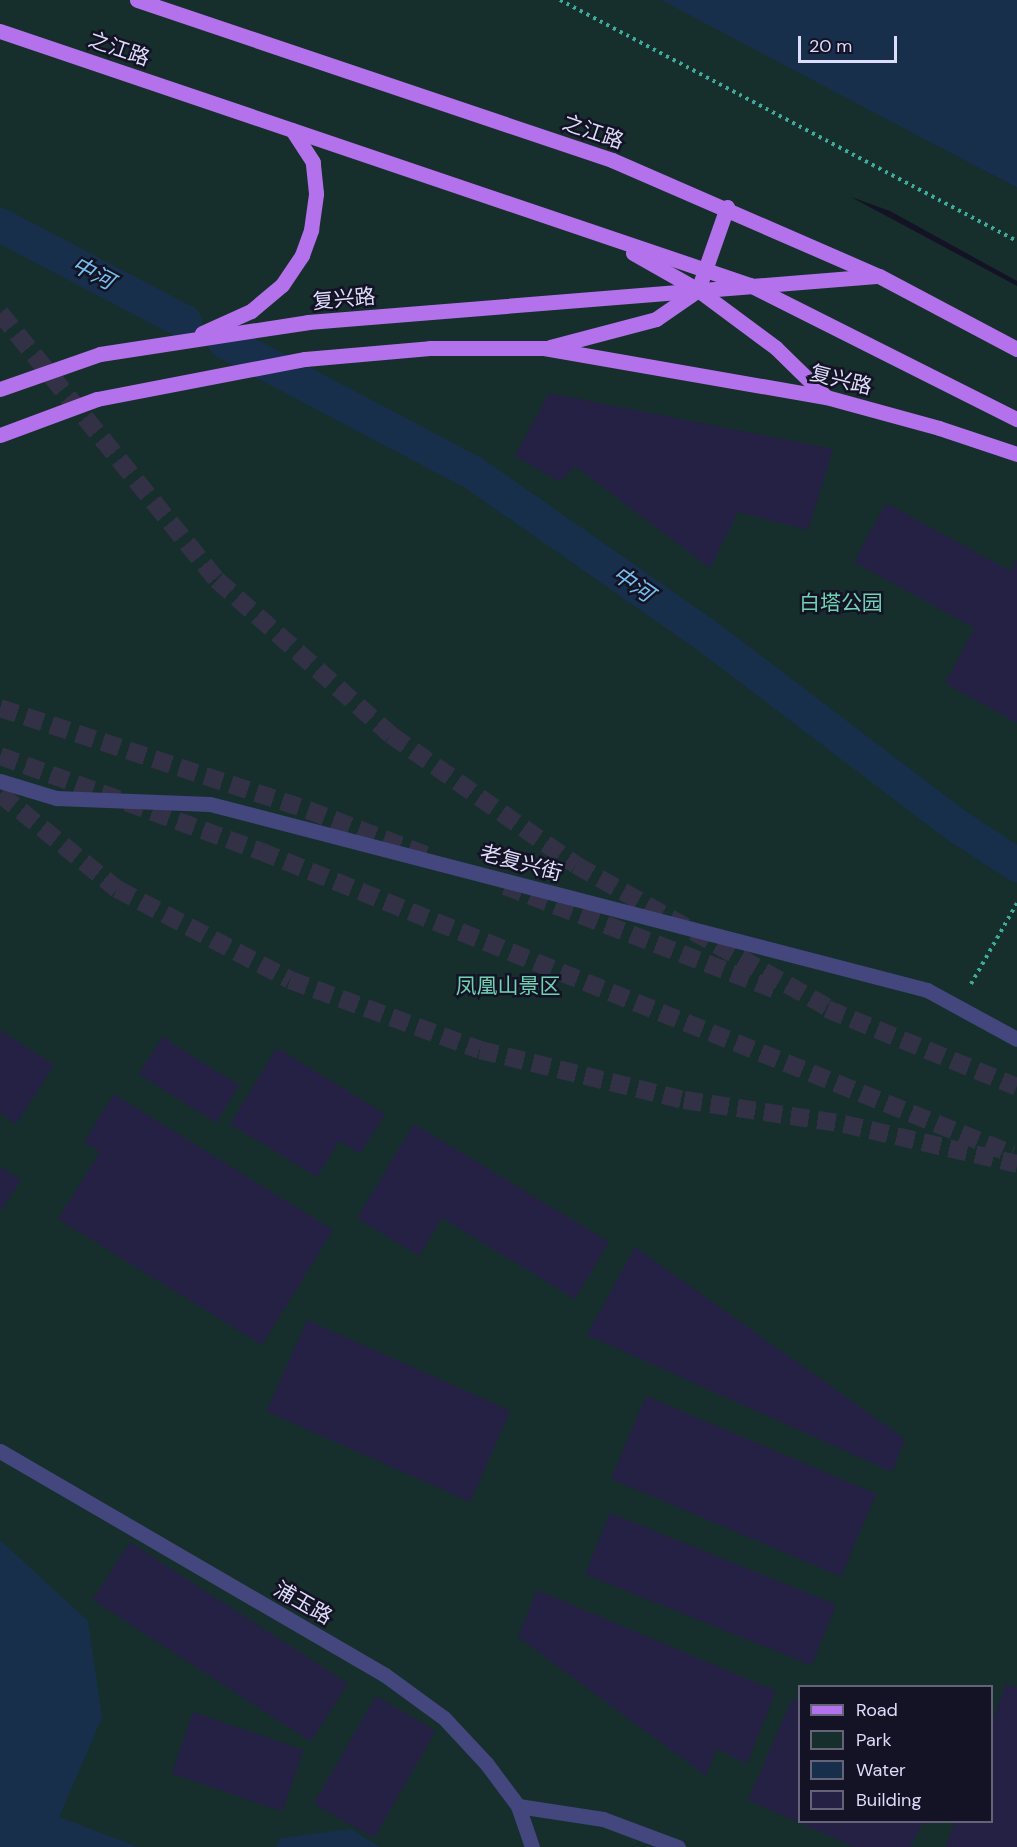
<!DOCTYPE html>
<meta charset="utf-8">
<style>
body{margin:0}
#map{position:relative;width:1017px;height:1847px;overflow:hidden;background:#141325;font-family:"DM Sans","Noto Sans SC",sans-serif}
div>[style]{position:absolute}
.green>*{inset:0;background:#162f2c}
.water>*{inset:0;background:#172f4a}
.canal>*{height:34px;margin:-17px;padding:0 17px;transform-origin:17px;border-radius:17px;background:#172f4a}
.building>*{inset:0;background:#252144;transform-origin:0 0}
.highway-tunnel>*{height:18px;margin-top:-9px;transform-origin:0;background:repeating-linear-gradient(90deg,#323145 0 18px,transparent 0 27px)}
.path>*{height:4px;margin-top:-2px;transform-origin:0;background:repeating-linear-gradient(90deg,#40aa9b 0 3px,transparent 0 7.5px)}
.minor>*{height:15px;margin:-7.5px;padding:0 7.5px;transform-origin:7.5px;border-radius:7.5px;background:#44467e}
.major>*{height:15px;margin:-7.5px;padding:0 7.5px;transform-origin:7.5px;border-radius:7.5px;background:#b471ec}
span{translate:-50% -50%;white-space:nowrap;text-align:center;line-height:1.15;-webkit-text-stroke:5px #141325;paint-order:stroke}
.street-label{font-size:21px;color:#dddcfa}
.park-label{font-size:21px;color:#70d2b2}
.water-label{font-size:22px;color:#77c0ed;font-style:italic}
.legend{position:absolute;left:798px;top:1685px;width:195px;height:138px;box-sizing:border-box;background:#141325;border:2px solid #64637a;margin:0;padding:8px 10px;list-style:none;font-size:18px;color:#dddcfa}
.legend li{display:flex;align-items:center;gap:12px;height:30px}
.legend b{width:30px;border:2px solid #64637a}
.scale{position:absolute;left:798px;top:36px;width:99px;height:27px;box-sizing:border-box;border:3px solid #dddcfa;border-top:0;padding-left:8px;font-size:18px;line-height:21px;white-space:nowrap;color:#dddcfa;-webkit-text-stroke:4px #141325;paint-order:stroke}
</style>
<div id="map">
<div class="green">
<div style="clip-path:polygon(evenodd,0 0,668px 0,1017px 188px,1017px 281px,890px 211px,851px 197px,1017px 286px,1017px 1847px,0 1847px,0 0,800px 1686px,992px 1686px,992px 1822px,800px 1822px,800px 1686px)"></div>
</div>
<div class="water">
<div style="clip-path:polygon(661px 0,1017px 0,1017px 188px)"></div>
<div style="clip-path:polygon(0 1540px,88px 1621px,102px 1718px,59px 1817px,138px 1847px,0 1847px)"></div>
<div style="clip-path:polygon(351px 1829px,380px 1847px,276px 1847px,281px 1838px)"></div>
</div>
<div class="canal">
<div style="left:0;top:225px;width:209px;rotate:27.7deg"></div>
<div style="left:225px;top:342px;width:279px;rotate:27.8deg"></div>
<div style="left:472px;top:472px;width:282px;rotate:34.9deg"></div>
<div style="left:703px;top:633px;width:318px;rotate:37.2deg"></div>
<div style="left:956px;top:825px;width:73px;rotate:33.3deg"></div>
</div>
<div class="building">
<div style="clip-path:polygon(549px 393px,833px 449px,808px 530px,738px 512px,710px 568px,575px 466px,560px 482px,515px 456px)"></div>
<div style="clip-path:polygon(886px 503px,1010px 571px,1017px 560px,1017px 723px,945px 683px,975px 628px,854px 562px)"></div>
<div style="clip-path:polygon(0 1030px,54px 1065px,16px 1124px,0 1113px)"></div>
<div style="left:162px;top:1037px;width:91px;height:44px;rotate:32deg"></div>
<div style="clip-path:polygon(277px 1048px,385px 1114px,360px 1154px,339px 1141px,317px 1177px,230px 1124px)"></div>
<div style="clip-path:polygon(114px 1094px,333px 1230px,262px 1345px,58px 1219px,100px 1152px,84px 1142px)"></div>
<div style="clip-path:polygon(414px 1124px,609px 1242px,575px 1299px,442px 1218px,419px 1256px,357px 1218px)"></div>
<div style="clip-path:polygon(0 1166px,21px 1180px,0 1212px)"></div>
<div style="clip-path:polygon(635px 1247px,905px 1439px,892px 1472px,587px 1335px)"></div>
<div style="left:307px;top:1320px;width:223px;height:100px;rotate:24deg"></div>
<div style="left:646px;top:1396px;width:250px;height:90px;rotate:23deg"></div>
<div style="left:610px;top:1513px;width:244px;height:66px;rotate:22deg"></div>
<div style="left:130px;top:1542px;width:260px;height:69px;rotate:33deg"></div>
<div style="clip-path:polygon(537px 1590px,776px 1691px,747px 1764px,717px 1749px,706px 1776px,518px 1637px)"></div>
<div style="clip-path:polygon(1006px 1683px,1017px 1688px,1017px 1847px,945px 1847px,955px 1822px,992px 1822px,992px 1722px)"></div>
<div style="left:376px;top:1696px;width:69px;height:124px;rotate:30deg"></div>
<div style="clip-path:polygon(792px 1699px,800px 1702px,800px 1822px,923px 1822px,911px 1847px,854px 1847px,748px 1800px)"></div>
<div style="left:193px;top:1712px;width:117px;height:65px;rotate:19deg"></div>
</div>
<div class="highway-tunnel">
<div style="left:0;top:313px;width:344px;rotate:50.9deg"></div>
<div style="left:217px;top:580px;width:233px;rotate:41.7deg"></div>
<div style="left:391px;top:735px;width:226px;rotate:35.1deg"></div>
<div style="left:576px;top:865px;width:301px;rotate:29.5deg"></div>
<div style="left:0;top:708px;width:324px;rotate:18.3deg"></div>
<div style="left:308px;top:810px;width:126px;rotate:20.9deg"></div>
<div style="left:0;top:756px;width:277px;rotate:20.1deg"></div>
<div style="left:260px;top:851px;width:811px;rotate:21.95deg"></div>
<div style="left:0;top:794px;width:151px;rotate:39.1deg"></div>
<div style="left:117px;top:889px;width:195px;rotate:27.7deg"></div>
<div style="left:290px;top:980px;width:202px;rotate:20.2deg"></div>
<div style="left:480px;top:1050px;width:210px;rotate:13.8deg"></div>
<div style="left:684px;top:1100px;width:162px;rotate:8.5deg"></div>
<div style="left:844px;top:1124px;width:178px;rotate:13deg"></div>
<div style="left:505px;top:886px;width:293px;rotate:21deg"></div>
<div style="left:827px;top:1009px;width:205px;rotate:22.3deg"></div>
</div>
<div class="path">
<div style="left:560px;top:0;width:517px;rotate:27.81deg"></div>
<div style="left:971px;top:984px;width:93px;rotate:-60.4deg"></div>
</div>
<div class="minor">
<div style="left:0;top:781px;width:59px;rotate:16.9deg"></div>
<div style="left:56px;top:798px;width:154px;rotate:2.2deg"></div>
<div style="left:210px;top:804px;width:741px;rotate:14.54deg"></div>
<div style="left:927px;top:990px;width:102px;rotate:28.6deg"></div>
<div style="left:0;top:1451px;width:445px;rotate:30.2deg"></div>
<div style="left:385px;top:1675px;width:73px;rotate:36.1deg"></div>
<div style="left:444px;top:1718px;width:62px;rotate:47deg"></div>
<div style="left:486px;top:1763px;width:54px;rotate:53.3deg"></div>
<div style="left:518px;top:1806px;width:43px;rotate:71.1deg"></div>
<div style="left:518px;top:1806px;width:86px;rotate:8.7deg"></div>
<div style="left:603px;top:1819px;width:80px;rotate:20.5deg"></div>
</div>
<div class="major">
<div style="left:137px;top:0;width:501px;rotate:18.62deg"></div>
<div style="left:612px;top:160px;width:291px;rotate:23.5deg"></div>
<div style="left:879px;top:276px;width:156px;rotate:27.9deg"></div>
<div style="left:0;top:31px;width:792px;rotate:18.71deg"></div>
<div style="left:750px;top:285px;width:299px;rotate:26.7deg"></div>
<div style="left:633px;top:253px;width:75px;rotate:29.6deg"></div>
<div style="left:698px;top:290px;width:97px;rotate:36.6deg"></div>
<div style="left:776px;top:348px;width:70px;rotate:44.4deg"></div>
<div style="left:202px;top:333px;width:54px;rotate:-24.2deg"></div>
<div style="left:251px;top:311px;width:40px;rotate:-40deg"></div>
<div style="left:282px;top:285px;width:36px;rotate:-56deg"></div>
<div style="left:302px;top:255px;width:27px;rotate:-70deg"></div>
<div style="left:311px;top:230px;width:37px;rotate:-82deg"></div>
<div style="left:316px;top:193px;width:31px;rotate:-96deg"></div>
<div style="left:313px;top:162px;width:38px;rotate:-123deg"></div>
<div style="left:550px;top:347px;width:110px;rotate:-14.8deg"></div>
<div style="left:656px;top:319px;width:51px;rotate:-34.6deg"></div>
<div style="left:698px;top:290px;width:88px;rotate:-70.7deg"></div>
<div style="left:0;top:389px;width:106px;rotate:-19.3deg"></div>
<div style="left:100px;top:354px;width:210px;rotate:-8.7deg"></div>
<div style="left:308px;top:322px;width:570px;rotate:-4.63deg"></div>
<div style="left:0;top:435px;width:103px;rotate:-20.4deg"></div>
<div style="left:97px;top:399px;width:212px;rotate:-10.9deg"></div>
<div style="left:305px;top:359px;width:125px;rotate:-5deg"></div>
<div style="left:430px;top:348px;width:114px"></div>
<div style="left:544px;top:348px;width:286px;rotate:9.9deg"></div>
<div style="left:826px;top:397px;width:117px;rotate:15.3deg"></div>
<div style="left:939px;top:428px;width:82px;rotate:18.4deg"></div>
</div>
<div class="street-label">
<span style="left:119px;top:49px;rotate:19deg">之江路</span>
<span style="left:593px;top:132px;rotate:19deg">之江路</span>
<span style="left:344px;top:299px;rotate:-5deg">复兴路</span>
<span style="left:841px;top:380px;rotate:14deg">复兴路</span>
<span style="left:521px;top:863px;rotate:15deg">老复兴街</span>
<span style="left:303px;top:1603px;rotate:30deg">浦玉路</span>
</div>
<div class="park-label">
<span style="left:841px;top:603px">白塔公园</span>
<span style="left:508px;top:986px">凤凰山景区</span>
</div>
<div class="water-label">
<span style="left:93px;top:273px;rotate:28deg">中河</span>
<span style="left:633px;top:584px;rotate:35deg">中河</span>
</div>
<ul class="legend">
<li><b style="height:8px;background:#b471ec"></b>Road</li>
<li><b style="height:16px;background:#162f2c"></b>Park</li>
<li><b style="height:16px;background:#172f4a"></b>Water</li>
<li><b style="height:16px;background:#252144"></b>Building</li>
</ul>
<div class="scale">20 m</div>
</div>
